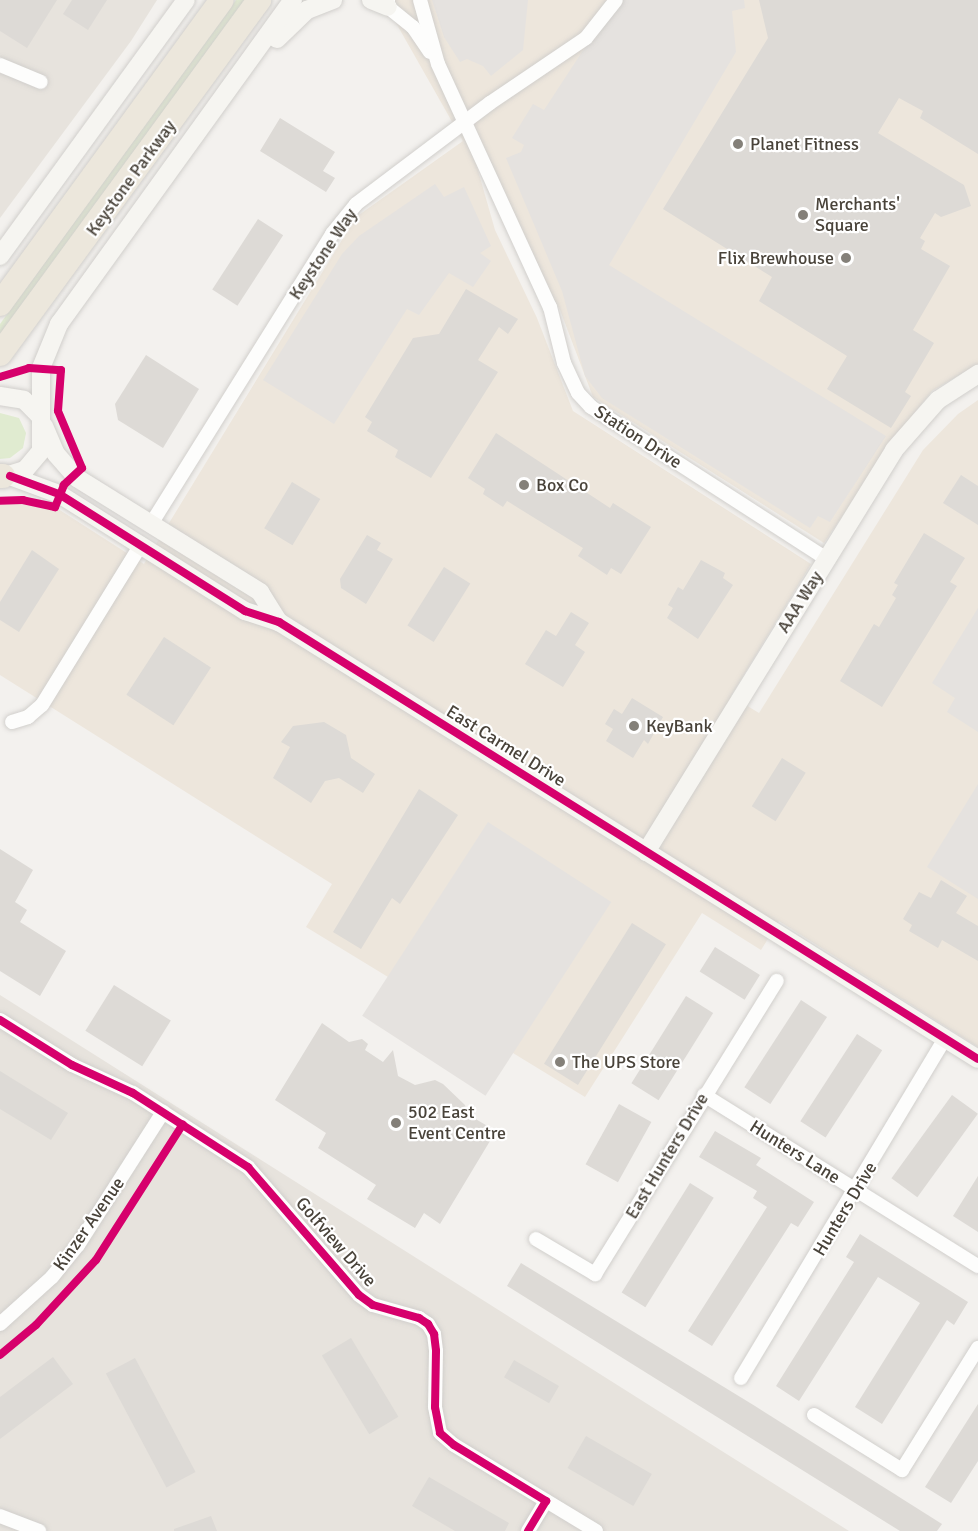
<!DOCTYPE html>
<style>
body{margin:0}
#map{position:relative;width:978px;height:1531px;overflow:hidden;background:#f3f1ee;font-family:Signika,sans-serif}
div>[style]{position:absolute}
.residential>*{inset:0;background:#e7e3dd}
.commercial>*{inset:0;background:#ede6dc}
.green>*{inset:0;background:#e0ebd0}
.parking>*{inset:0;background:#e5e2df;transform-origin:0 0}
.building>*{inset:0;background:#dddad6;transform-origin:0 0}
.roads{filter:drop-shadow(0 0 2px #d1cfcc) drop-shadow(0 0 2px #d1cfcc)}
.street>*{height:14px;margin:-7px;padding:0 7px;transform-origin:7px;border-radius:7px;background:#fdfdfc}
.secondary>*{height:18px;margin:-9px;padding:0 9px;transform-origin:9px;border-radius:9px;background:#f6f5f1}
.highway>*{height:24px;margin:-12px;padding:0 12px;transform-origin:12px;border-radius:12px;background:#ece7dc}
.cycleway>*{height:8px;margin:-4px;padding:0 4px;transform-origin:4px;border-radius:4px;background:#d6006c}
.dots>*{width:16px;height:16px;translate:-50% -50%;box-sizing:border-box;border:3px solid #fff;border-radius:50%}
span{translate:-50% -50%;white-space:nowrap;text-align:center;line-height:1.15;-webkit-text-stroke:4.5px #fff;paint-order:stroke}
.poi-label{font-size:18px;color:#49433a}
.left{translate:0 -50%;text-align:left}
.right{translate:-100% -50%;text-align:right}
.street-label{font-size:18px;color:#49433a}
</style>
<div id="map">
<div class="residential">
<div style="clip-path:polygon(0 0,157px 0,131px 41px,0 218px)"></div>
<div style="clip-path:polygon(0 995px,725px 1453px,849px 1531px,0 1531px)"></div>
</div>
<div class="commercial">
<div style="clip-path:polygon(383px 0,978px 0,978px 364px,932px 391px,896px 436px,824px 543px,593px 397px,560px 310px,477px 167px,495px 230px,537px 318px,573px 411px,811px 564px,731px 696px,759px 713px,923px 450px,958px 414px,978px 400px,978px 1047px,779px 921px,761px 950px,702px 913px,585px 1097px,306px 927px,332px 884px,0 675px,0 502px,23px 500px,55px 507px,144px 564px,356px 217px,463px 141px)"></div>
</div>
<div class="green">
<div style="clip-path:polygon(236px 0,249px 0,0 340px,0 324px)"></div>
<div style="clip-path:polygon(0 413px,19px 418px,26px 433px,23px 448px,10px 458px,0 459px)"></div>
</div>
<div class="parking">
<div style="clip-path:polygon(432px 0,528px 0,523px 50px,491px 76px,483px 66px,467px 59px,460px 62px,444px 37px)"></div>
<div style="clip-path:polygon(616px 0,744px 0,745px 8px,732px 11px,736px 52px,609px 265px,886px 436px,830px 522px,818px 516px,810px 528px,602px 398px,585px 376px,562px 291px,506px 158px,521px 152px,524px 145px,512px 138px,533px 104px,544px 110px)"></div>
<div style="clip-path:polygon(435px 184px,444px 197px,464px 187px,491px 246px,480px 253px,491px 261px,473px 287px,449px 273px,419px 315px,407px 309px,334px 424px,263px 380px,342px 254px,359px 236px)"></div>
<div style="clip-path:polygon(978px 608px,978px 732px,947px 712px,955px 698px,932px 683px)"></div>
<div style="clip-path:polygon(978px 784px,978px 899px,927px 867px)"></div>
<div style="left:488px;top:822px;width:147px;height:231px;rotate:33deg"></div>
</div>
<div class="building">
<div style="clip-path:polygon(0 0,57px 0,27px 48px,0 31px)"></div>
<div style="clip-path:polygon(72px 0,107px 0,88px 30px,63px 14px)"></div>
<div style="clip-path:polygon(759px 0,978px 0,978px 154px,920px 118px,923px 111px,899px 98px,878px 133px,964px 185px,971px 206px,941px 217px,935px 213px,920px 238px,925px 241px,921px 249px,950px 266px,913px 330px,934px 343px,905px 392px,911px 396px,891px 428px,827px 389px,847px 356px,759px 301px,772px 277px,663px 209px,768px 38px)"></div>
<div style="clip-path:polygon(280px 118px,335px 152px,323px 171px,335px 178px,326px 192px,260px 151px)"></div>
<div style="left:258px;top:219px;width:30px;height:84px;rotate:33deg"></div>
<div style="clip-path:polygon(466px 289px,518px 319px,508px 334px,499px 327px,478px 360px,498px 372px,431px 478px,395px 457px,398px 450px,367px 431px,372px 422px,365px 417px,413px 338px,439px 334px)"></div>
<div style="clip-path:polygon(146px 355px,199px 389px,163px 448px,118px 420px,115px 404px)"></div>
<div style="clip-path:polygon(496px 433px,610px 508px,613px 503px,651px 527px,621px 574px,611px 568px,607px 575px,578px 556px,583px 548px,507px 501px,503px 507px,483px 494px,485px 489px,468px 478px)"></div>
<div style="clip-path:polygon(961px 475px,978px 486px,978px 525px,943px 503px)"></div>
<div style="left:292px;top:482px;width:33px;height:54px;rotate:31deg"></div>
<div style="clip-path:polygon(924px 533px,965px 558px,950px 582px,957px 586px,882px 707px,840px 681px,874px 624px,879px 627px,896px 598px,892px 595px,898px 585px,894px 583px)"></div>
<div style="clip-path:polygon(367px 535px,381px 543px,377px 550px,393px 559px,366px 604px,341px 588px,340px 579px)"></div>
<div style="clip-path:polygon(32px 550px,59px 569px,19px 632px,0 620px,0 602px)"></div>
<div style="clip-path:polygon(701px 560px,725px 573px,723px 578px,733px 585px,698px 639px,667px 618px,673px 608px,668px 605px,678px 587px,683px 590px)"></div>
<div style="left:444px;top:567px;width:31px;height:69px;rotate:32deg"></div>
<div style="clip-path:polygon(571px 612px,589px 623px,575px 645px,585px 652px,563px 687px,525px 664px,546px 630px,556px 636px)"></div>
<div style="left:164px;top:637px;width:56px;height:69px;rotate:33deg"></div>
<div style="clip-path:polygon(632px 698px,663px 717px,648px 744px,644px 740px,633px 758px,606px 741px,613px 729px,605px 724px,614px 709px,622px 714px)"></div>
<div style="clip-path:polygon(324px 722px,346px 735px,351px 758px,375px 774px,363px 793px,339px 778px,325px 781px,311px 803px,273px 778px,290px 747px,281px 742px,293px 726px)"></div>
<div style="left:782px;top:758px;width:28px;height:57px;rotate:32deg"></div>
<div style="clip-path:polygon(419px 789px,458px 815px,400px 904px,392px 898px,361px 949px,333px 932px)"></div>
<div style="clip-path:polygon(0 849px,33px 870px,15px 902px,27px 910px,20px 922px,66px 951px,40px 996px,0 971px)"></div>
<div style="clip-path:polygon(941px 880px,967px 896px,956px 913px,978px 926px,978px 961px,942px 940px,938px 948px,909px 931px,912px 925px,903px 919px,919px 892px,931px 898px)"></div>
<div style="left:632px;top:923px;width:40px;height:166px;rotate:32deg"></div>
<div style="left:715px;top:947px;width:53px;height:29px;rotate:32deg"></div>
<div style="left:114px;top:985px;width:67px;height:54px;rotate:32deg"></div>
<div style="left:686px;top:996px;width:32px;height:103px;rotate:32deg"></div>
<div style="left:801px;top:1000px;width:31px;height:104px;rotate:33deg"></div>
<div style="clip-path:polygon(322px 1023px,349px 1042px,362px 1039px,368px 1044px,365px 1050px,383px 1062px,393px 1050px,398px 1076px,415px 1085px,435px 1080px,443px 1084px,465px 1105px,467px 1114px,496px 1131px,440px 1224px,424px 1213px,415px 1228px,367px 1199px,376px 1185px,318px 1148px,326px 1133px,275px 1100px)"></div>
<div style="left:857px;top:1034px;width:30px;height:104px;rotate:33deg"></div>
<div style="clip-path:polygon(0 1071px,68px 1113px,51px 1140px,0 1109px)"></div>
<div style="left:952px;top:1095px;width:32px;height:103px;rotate:36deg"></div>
<div style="left:619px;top:1104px;width:37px;height:69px;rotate:29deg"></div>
<div style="clip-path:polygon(715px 1131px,761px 1158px,756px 1165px,814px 1202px,798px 1227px,791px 1223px,712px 1346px,688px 1331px,767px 1207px,753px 1198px,757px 1191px,699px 1157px)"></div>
<div style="clip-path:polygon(978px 1176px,978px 1232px,953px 1216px)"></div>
<div style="left:690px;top:1183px;width:28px;height:129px;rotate:32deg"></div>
<div style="clip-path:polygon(860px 1234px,968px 1302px,954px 1325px,947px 1320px,882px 1424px,855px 1407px,920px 1303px,878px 1277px,799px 1401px,776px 1386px,854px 1262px,846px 1257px)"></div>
<div style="clip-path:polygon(521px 1263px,755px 1406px,942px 1524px,937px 1531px,900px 1531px,507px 1286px)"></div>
<div style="left:351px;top:1338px;width:92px;height:34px;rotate:59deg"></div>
<div style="clip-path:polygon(53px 1357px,73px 1384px,0 1439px,0 1397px)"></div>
<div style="left:135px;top:1358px;width:129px;height:33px;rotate:62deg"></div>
<div style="left:514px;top:1360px;width:52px;height:20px;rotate:30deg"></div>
<div style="clip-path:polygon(978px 1404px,978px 1461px,951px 1503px,925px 1487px)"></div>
<div style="left:586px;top:1436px;width:76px;height:37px;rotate:30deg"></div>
<div style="clip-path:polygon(429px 1477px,509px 1523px,505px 1531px,455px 1531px,412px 1506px)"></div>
<div style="clip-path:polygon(211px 1516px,217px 1531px,174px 1531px,174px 1529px)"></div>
</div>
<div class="roads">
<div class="street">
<div style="left:388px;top:0;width:7px;rotate:90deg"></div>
<div style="left:388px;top:7px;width:32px;rotate:39deg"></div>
<div style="left:413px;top:27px;width:30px;rotate:56deg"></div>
<div style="left:420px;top:0;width:66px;rotate:74.3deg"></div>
<div style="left:438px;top:64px;width:268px;rotate:65.3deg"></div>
<div style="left:550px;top:307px;width:58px;rotate:76deg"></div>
<div style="left:564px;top:363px;width:33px;rotate:65deg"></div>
<div style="left:578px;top:393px;width:19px;rotate:47deg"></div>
<div style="left:591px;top:407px;width:281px;rotate:32.8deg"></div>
<div style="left:0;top:65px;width:44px;rotate:22.5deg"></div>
<div style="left:151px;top:524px;width:342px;rotate:-58deg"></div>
<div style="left:332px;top:234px;width:38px;rotate:-51deg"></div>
<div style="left:356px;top:204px;width:168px;rotate:-37deg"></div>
<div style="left:490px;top:103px;width:116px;rotate:-34.1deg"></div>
<div style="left:586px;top:38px;width:48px;rotate:-51.7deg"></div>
<div style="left:12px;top:722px;width:17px;rotate:-17deg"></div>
<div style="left:28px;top:717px;width:18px;rotate:-41deg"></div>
<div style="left:42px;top:705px;width:188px;rotate:-58.3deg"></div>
<div style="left:0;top:1020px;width:85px;rotate:32deg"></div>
<div style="left:72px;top:1065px;width:67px;rotate:24.7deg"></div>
<div style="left:133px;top:1093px;width:137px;rotate:32.8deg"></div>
<div style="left:248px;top:1167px;width:169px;rotate:49.1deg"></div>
<div style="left:359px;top:1295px;width:17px;rotate:36deg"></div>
<div style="left:373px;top:1305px;width:48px;rotate:15.8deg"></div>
<div style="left:419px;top:1318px;width:11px;rotate:34deg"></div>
<div style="left:428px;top:1324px;width:12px;rotate:59deg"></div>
<div style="left:434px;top:1334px;width:17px;rotate:83deg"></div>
<div style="left:436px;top:1351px;width:56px;rotate:91deg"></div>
<div style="left:435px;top:1407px;width:26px;rotate:79deg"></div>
<div style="left:440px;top:1433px;width:18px;rotate:41deg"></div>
<div style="left:454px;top:1445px;width:166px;rotate:31.2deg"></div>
<div style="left:704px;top:1095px;width:323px;rotate:32deg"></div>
<div style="left:536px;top:1239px;width:69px;rotate:30.7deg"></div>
<div style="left:595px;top:1274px;width:345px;rotate:-58.2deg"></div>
<div style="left:0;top:1324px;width:70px;rotate:-42.1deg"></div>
<div style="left:52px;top:1277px;width:41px;rotate:-50.9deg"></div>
<div style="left:78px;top:1245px;width:158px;rotate:-57.4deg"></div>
<div style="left:741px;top:1378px;width:397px;rotate:-59deg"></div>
<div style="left:814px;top:1415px;width:104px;rotate:32deg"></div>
<div style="left:902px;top:1470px;width:144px;rotate:-58.1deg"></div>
<div style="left:0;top:1516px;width:42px;rotate:21deg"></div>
<div style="left:528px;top:1531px;width:35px;rotate:-59deg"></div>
</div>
<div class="secondary">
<div style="left:371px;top:0;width:18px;rotate:22deg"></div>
<div style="left:277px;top:39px;width:42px;rotate:-44deg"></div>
<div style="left:307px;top:10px;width:28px;rotate:-21deg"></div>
<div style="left:0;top:256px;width:316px;rotate:-54deg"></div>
<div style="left:0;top:396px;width:24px;rotate:9deg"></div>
<div style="left:24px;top:400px;width:23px;rotate:45deg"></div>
<div style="left:44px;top:426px;width:30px;rotate:67deg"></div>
<div style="left:56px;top:454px;width:32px;rotate:49deg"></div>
<div style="left:77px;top:478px;width:216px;rotate:31.9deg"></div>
<div style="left:260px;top:592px;width:36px;rotate:58deg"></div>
<div style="left:5px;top:476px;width:21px;rotate:-17deg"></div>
<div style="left:25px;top:470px;width:25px;rotate:-50deg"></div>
<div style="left:41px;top:451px;width:83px;rotate:-90deg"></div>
<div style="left:41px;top:368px;width:48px;rotate:-67.8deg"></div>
<div style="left:59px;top:324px;width:400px;rotate:-54.2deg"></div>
<div style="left:10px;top:476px;width:52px;rotate:20.2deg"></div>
<div style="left:59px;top:494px;width:220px;rotate:32.2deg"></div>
<div style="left:245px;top:611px;width:36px;rotate:18deg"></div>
<div style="left:279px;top:622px;width:824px;rotate:32.01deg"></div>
<div style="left:646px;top:852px;width:472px;rotate:-58.3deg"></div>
<div style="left:894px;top:450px;width:67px;rotate:-48.7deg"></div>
<div style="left:938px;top:400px;width:48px;rotate:-33deg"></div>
</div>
<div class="highway">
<div style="left:0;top:304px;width:376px;rotate:-53.9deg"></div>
<div style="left:0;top:354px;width:439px;rotate:-53.8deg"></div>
<div style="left:0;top:476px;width:3px"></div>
</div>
</div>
<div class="cycleway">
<div style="left:0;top:377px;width:30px;rotate:-17deg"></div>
<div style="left:29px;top:368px;width:32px;rotate:4deg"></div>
<div style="left:61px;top:370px;width:41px;rotate:94.2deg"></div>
<div style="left:58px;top:411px;width:62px;rotate:67.2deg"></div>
<div style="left:82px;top:468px;width:25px;rotate:137deg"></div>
<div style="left:64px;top:485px;width:24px;rotate:112deg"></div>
<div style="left:55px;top:507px;width:33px;rotate:-168deg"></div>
<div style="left:23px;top:500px;width:23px;rotate:178deg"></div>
<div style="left:10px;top:476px;width:52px;rotate:20.2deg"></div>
<div style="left:59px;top:494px;width:220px;rotate:32.2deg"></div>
<div style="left:245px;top:611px;width:36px;rotate:18deg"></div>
<div style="left:279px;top:622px;width:824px;rotate:32.01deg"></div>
<div style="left:0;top:1020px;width:85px;rotate:32deg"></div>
<div style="left:72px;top:1065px;width:67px;rotate:24.7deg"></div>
<div style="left:133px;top:1093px;width:137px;rotate:32.8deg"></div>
<div style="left:248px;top:1167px;width:169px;rotate:49.1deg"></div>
<div style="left:359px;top:1295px;width:17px;rotate:36deg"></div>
<div style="left:373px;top:1305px;width:48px;rotate:15.8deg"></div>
<div style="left:419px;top:1318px;width:11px;rotate:34deg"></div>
<div style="left:428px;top:1324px;width:12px;rotate:59deg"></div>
<div style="left:434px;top:1334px;width:17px;rotate:83deg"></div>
<div style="left:436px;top:1351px;width:56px;rotate:91deg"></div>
<div style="left:435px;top:1407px;width:26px;rotate:79deg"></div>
<div style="left:440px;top:1433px;width:18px;rotate:41deg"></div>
<div style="left:454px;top:1445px;width:108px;rotate:31.3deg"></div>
<div style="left:546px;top:1501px;width:35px;rotate:121deg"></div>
<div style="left:0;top:1355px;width:47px;rotate:-39.8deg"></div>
<div style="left:36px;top:1325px;width:88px;rotate:-47.3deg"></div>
<div style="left:96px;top:1260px;width:161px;rotate:-57.4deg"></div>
</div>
<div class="dots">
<div style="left:738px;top:144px;background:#848079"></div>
<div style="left:803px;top:215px;background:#848079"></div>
<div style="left:846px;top:258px;background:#848079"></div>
<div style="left:524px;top:485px;background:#848079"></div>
<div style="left:634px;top:726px;background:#848079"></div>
<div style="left:560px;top:1062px;background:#848079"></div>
<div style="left:396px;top:1123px;background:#848079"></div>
</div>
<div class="poi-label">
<span class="left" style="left:750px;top:144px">Planet Fitness</span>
<span class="left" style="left:815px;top:215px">Merchants'<br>Square</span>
<span class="right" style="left:834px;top:258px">Flix Brewhouse</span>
<span class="left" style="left:536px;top:485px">Box Co</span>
<span class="left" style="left:646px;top:726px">KeyBank</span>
<span class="left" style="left:572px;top:1062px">The UPS Store</span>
<span class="left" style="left:408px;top:1123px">502 East<br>Event Centre</span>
</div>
<div class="street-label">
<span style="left:131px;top:178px;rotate:-54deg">Keystone Parkway</span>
<span style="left:323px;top:254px;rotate:-56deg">Keystone Way</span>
<span style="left:638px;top:437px;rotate:33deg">Station Drive</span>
<span style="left:800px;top:602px;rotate:-58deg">AAA Way</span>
<span style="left:506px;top:746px;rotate:32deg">East Carmel Drive</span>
<span style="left:795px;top:1152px;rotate:32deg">Hunters Lane</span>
<span style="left:667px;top:1156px;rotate:-59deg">East Hunters Drive</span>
<span style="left:845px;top:1209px;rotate:-59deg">Hunters Drive</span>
<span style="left:89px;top:1224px;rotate:-55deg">Kinzer Avenue</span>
<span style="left:336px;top:1242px;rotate:49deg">Golfview Drive</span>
</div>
</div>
